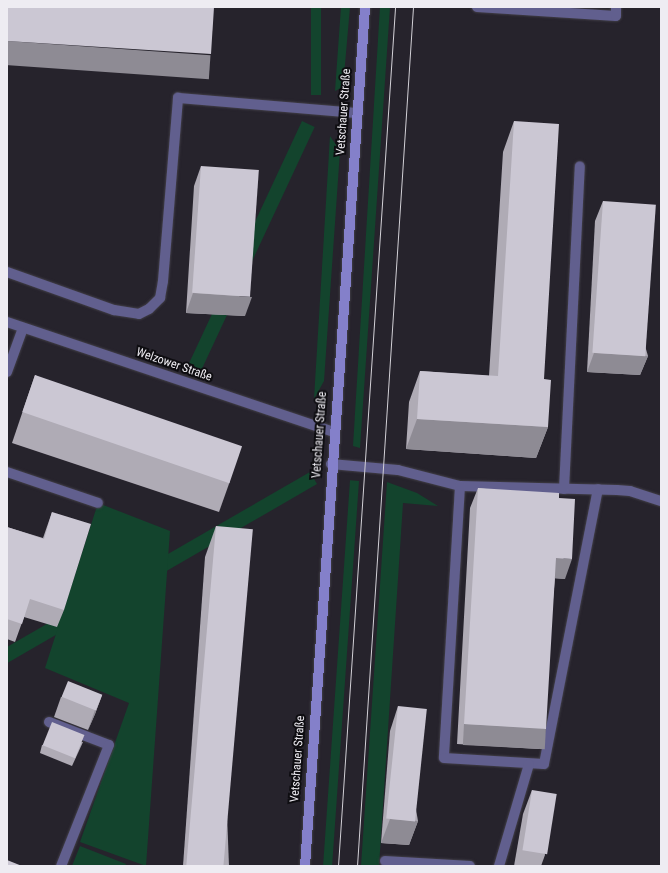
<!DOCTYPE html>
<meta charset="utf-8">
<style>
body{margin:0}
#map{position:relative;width:668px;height:873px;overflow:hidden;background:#26232c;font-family:"Roboto Condensed",sans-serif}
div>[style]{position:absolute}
.green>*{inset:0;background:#13442d;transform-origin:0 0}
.roads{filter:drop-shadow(0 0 1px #423f48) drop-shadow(0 0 1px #423f48)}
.lane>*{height:10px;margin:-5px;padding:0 5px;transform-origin:5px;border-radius:5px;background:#615f8e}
.street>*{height:10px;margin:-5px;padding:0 5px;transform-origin:5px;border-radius:5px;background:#615f8e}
.secondary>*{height:10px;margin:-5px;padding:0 5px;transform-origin:5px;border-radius:5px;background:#8480ca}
.tram>*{height:1px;margin:-0.5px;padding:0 0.5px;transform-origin:0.5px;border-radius:0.5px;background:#d3d1d7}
.wall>*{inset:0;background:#afabb5}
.shaded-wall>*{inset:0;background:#8e8b94;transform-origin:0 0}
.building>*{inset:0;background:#cbc7d3;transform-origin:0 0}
span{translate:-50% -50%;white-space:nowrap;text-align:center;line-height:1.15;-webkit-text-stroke:4px #0e0d11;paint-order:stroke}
.street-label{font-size:12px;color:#eeecf2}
.frame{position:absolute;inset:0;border:8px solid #eeecf2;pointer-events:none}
</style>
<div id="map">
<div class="green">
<div style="left:311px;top:7px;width:10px;height:88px"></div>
<div style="clip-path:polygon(341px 7px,350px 7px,343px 87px,335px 91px)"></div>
<div style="clip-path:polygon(380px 7px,390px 7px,360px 448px,353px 446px)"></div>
<div style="left:302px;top:121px;width:14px;height:269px;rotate:25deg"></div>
<div style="clip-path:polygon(330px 136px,340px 151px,324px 381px,314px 399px)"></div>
<div style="left:310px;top:472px;width:14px;height:395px;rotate:60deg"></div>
<div style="left:359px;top:481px;width:386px;height:9px;rotate:94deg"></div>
<div style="clip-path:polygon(387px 482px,417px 493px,438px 506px,403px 503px,379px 866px,361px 866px)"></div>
<div style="clip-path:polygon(98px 503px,170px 531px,146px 866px,80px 842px,129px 703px,45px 668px)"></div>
<div style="clip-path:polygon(80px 846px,126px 864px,125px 866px,72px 866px)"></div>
</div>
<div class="roads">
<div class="lane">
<div style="left:477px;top:7px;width:139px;rotate:3.7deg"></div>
<div style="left:616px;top:16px;width:9px;rotate:-90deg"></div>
<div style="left:7px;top:272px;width:114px;rotate:19.6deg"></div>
<div style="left:114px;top:310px;width:25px;rotate:9deg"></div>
<div style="left:139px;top:314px;width:11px;rotate:-27deg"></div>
<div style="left:149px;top:309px;width:16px;rotate:-45deg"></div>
<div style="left:160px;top:298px;width:17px;rotate:-80deg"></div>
<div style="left:163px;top:281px;width:184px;rotate:-85.3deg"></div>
<div style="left:178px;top:98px;width:180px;rotate:4.8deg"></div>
<div style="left:7px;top:372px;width:47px;rotate:-70deg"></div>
<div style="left:331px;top:464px;width:67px;rotate:5.1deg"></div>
<div style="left:398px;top:470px;width:64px;rotate:14.5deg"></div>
<div style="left:460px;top:486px;width:157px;rotate:1.5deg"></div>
<div style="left:617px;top:490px;width:13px;rotate:4deg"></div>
<div style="left:630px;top:491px;width:33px;rotate:18deg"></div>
<div style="left:7px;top:472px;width:96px;rotate:18.8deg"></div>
<div style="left:460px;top:486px;width:272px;rotate:93.4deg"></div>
<div style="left:444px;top:758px;width:100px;rotate:3.4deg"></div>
<div style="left:544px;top:764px;width:280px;rotate:-78.9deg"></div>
<div style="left:564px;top:489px;width:323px;rotate:-87.2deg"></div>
<div style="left:49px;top:722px;width:64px;rotate:21deg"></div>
<div style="left:109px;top:745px;width:130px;rotate:111.6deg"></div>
<div style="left:385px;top:861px;width:85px;rotate:3.4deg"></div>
<div style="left:499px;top:866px;width:106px;rotate:-73.6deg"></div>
</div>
<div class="street">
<div style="left:7px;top:322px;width:344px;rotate:18.6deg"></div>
</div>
<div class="secondary">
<div style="left:305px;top:866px;width:861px;rotate:-86deg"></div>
</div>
</div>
<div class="tram">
<div style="left:338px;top:866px;width:861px;rotate:-86.2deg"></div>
<div style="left:357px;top:866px;width:861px;rotate:-86.27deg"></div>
</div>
<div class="wall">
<div style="clip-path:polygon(514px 121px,544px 379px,548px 427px,536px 458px,406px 449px,409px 402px,420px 371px,489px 376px,503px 152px)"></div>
<div style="clip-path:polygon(201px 166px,245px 316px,186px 313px,194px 186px)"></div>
<div style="clip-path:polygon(603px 201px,648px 356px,640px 375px,587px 372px,595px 221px)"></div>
<div style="clip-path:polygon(35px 375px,230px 481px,219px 512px,12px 443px)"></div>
<div style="clip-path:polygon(478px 488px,559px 498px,565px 579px,555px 578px,539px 749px,457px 744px,470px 508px)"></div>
<div style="clip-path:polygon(52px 512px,64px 610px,57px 627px,24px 617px,15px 642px,7px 639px,7px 527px,43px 538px)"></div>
<div style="clip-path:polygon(216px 526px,229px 866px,183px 866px,205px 557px)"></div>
<div style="clip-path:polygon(102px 695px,95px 714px,88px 730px,54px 717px,61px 697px)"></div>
<div style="clip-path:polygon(398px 706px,418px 821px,409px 845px,381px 843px,390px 731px)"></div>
<div style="clip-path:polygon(83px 742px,72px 766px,40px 753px,42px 745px)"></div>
<div style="clip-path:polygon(532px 790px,545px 855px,541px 866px,514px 866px,523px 814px)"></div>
</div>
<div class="shaded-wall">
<div style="left:7px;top:41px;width:204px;height:24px;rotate:4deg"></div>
<div style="clip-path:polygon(193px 293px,252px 297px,245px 316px,186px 313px)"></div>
<div style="clip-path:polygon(594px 353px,648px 356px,640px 375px,587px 372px)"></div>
<div style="clip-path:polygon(417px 419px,548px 427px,536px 458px,406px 449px)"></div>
<div style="clip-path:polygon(556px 558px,572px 559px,565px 579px,549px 578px)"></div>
<div style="clip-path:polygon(102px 695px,95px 714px,88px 730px,95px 710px)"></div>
<div style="left:464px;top:724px;width:82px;height:21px;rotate:3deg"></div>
<div style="clip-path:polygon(390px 819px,418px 821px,409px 845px,381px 843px)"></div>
</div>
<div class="building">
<div style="clip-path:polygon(7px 7px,214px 7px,211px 54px,7px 41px)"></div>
<div style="clip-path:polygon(514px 121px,559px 124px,544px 379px,551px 380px,548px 427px,417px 419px,420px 371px,498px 376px)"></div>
<div style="left:201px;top:166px;width:58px;height:127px;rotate:4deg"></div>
<div style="left:603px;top:201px;width:53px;height:152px;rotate:4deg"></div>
<div style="left:35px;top:375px;width:219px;height:39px;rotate:19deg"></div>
<div style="clip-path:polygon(478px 488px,559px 493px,559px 498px,575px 499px,572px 559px,556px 558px,546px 729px,464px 724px)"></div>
<div style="clip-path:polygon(52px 512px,91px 524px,64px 610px,30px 599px,22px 624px,7px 619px,7px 527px,44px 539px)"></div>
<div style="left:216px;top:526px;width:37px;height:341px;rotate:5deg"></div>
<div style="left:68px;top:681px;width:37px;height:17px;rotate:22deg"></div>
<div style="left:398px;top:706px;width:29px;height:113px;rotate:6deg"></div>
<div style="left:52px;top:722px;width:35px;height:25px;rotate:22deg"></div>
<div style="left:532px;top:790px;width:25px;height:61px;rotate:9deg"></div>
<div style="clip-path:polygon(7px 860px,22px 866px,7px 866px)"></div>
</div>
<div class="street-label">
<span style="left:344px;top:112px;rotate:-86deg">Vetschauer Straße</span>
<span style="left:174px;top:365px;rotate:19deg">Welzower Straße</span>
<span style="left:320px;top:435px;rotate:-86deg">Vetschauer Straße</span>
<span style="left:298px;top:759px;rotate:-86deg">Vetschauer Straße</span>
</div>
<div class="frame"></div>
</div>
